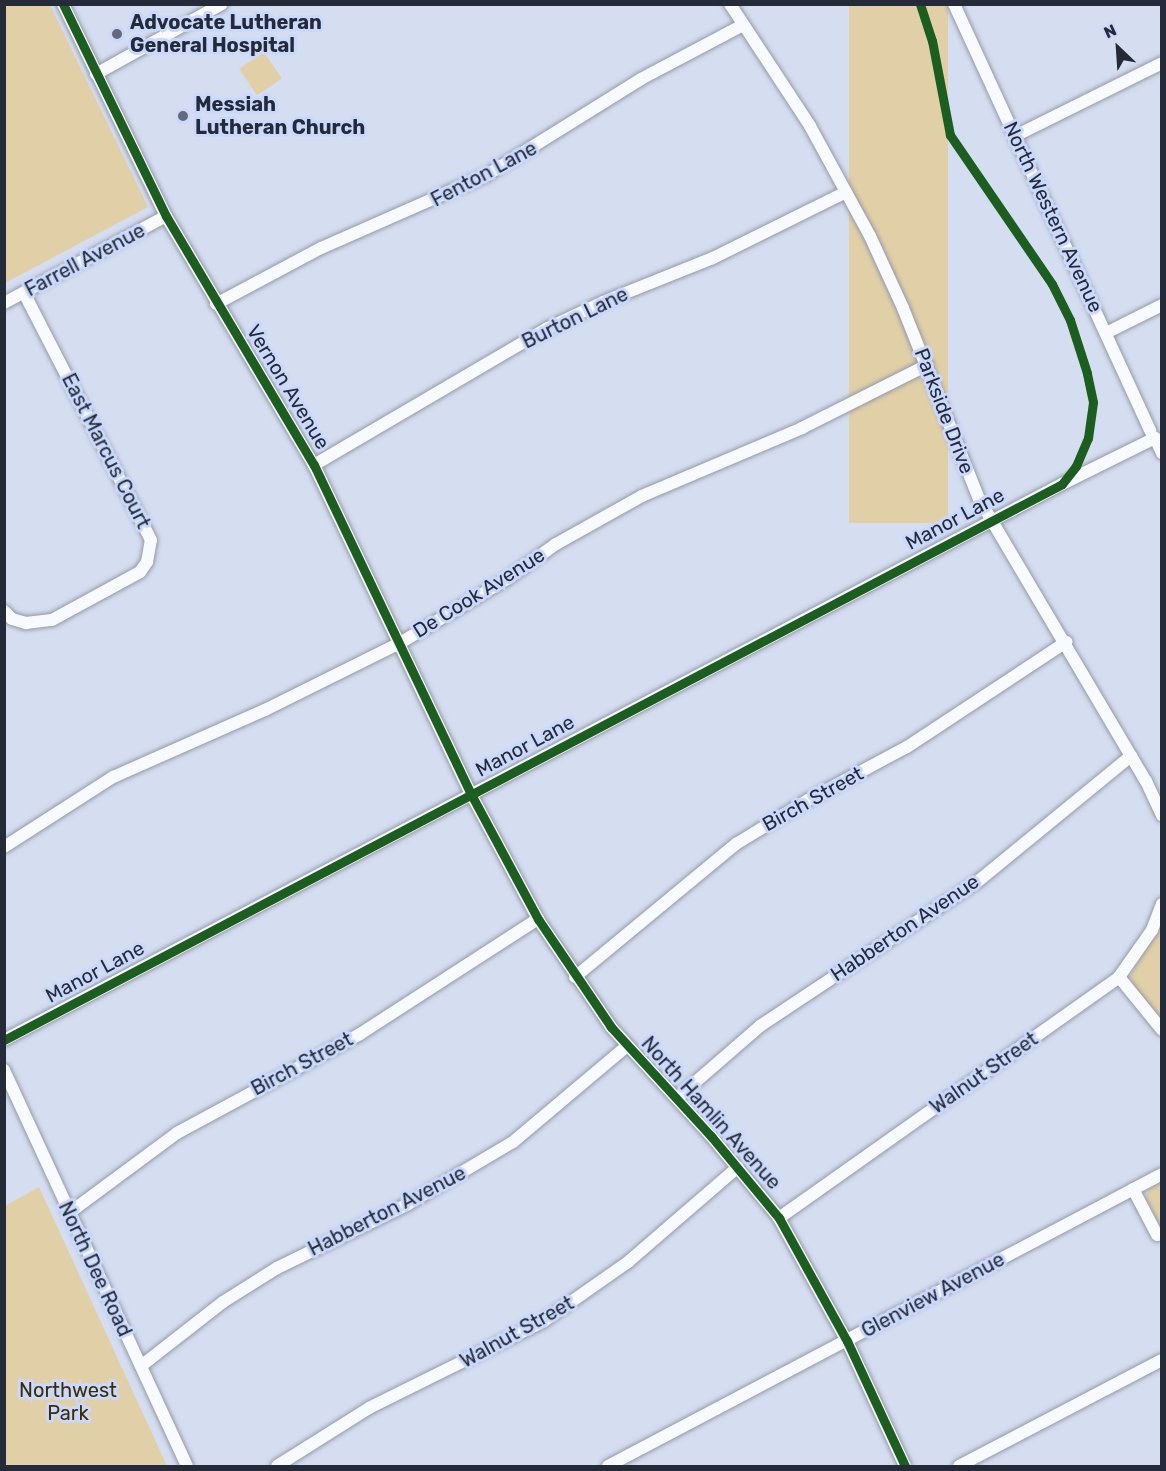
<!DOCTYPE html>
<style>
body{margin:0}
#map{position:relative;width:1166px;height:1471px;overflow:hidden;background:#d5ddf0;font-family:Rubik,sans-serif}
div>[style]{position:absolute}
.green>*{inset:0;background:#e1d0a7;transform-origin:0 0}
.roads{filter:drop-shadow(0 0 2px #949aa8) drop-shadow(0 0 2px #949aa8)}
.minor>*{height:12px;margin:-6px;padding:0 6px;transform-origin:6px;border-radius:6px;background:#f9fafd}
.cycleway>*{height:9px;margin:-4.5px;padding:0 4.5px;transform-origin:4.5px;border-radius:4.5px;background:#1b5e20}
.dots>*{width:16px;height:16px;translate:-50% -50%;box-sizing:border-box;border:3px solid #c9d8fc;border-radius:50%}
span{translate:-50% -50%;white-space:nowrap;text-align:center;line-height:1.15;-webkit-text-stroke:6px #c9d8fc;paint-order:stroke}
.poi-label{font-size:20px;color:#242a37;font-weight:700}
.left{translate:0 -50%;text-align:left}
.street-label{font-size:20px;color:#242a37}
.park-label{font-size:20px;color:#3d2d00}
.frame{position:absolute;inset:0;border:6px solid #242a37;pointer-events:none}
.north{position:absolute;left:1088px;top:18px;width:60px;height:60px;-webkit-text-stroke:4px #c9d8fc;paint-order:stroke;rotate:335deg;font-size:16px;font-weight:700;line-height:24px;text-align:center;color:#242a37}
.north::after{content:'';display:block;margin:auto;width:21px;height:27px;background:#242a37;clip-path:polygon(50% 0,100% 100%,50% 72%,0 100%)}
</style>
<div id="map">
<div class="green">
<div style="clip-path:polygon(4px 5px,50px 5px,148px 207px,5px 283px)"></div>
<div style="left:849px;top:5px;width:99px;height:518px"></div>
<div style="left:264px;top:52px;width:32px;height:30px;rotate:56deg"></div>
<div style="clip-path:polygon(1161px 925px,1161px 1021px,1134px 987px,1130px 976px)"></div>
<div style="clip-path:polygon(1161px 1182px,1161px 1230px,1146px 1197px,1148px 1190px)"></div>
<div style="clip-path:polygon(39px 1187px,167px 1466px,5px 1466px,5px 1206px)"></div>
</div>
<div class="roads">
<div class="minor">
<div style="left:63px;top:4px;width:236px;rotate:64.1deg"></div>
<div style="left:166px;top:216px;width:290px;rotate:59.3deg"></div>
<div style="left:314px;top:465px;width:365px;rotate:64.5deg"></div>
<div style="left:471px;top:794px;width:142px;rotate:61.8deg"></div>
<div style="left:538px;top:919px;width:130px;rotate:55.9deg"></div>
<div style="left:611px;top:1027px;width:148px;rotate:47.5deg"></div>
<div style="left:711px;top:1136px;width:107px;rotate:50.3deg"></div>
<div style="left:779px;top:1218px;width:141px;rotate:61.1deg"></div>
<div style="left:847px;top:1341px;width:138px;rotate:65.1deg"></div>
<div style="left:730px;top:4px;width:146px;rotate:56.7deg"></div>
<div style="left:810px;top:126px;width:125px;rotate:61.4deg"></div>
<div style="left:870px;top:236px;width:79px;rotate:65.4deg"></div>
<div style="left:903px;top:308px;width:206px;rotate:68.3deg"></div>
<div style="left:979px;top:499px;width:328px;rotate:59.4deg"></div>
<div style="left:1146px;top:781px;width:38px;rotate:65deg"></div>
<div style="left:954px;top:4px;width:470px;rotate:65.3deg"></div>
<div style="left:96px;top:74px;width:144px;rotate:-29.1deg"></div>
<div style="left:1015px;top:136px;width:164px;rotate:-26.4deg"></div>
<div style="left:4px;top:303px;width:184px;rotate:-28.2deg"></div>
<div style="left:216px;top:304px;width:119px;rotate:-28.1deg"></div>
<div style="left:321px;top:248px;width:181px;rotate:-23.7deg"></div>
<div style="left:487px;top:175px;width:181px;rotate:-31.9deg"></div>
<div style="left:641px;top:79px;width:115px;rotate:-27.9deg"></div>
<div style="left:1106px;top:333px;width:63px;rotate:-26.6deg"></div>
<div style="left:314px;top:465px;width:269px;rotate:-30.4deg"></div>
<div style="left:546px;top:329px;width:63px;rotate:-25.3deg"></div>
<div style="left:603px;top:302px;width:118px;rotate:-21.8deg"></div>
<div style="left:713px;top:258px;width:148px;rotate:-26.4deg"></div>
<div style="left:4px;top:611px;width:11px;rotate:45deg"></div>
<div style="left:12px;top:619px;width:15px;rotate:16deg"></div>
<div style="left:26px;top:623px;width:26px;rotate:-7deg"></div>
<div style="left:52px;top:620px;width:100px;rotate:-28.6deg"></div>
<div style="left:140px;top:572px;width:12px;rotate:-55deg"></div>
<div style="left:147px;top:562px;width:22px;rotate:-80deg"></div>
<div style="left:151px;top:540px;width:278px;rotate:-117.2deg"></div>
<div style="left:4px;top:847px;width:130px;rotate:-32.7deg"></div>
<div style="left:113px;top:777px;width:166px;rotate:-23.8deg"></div>
<div style="left:265px;top:710px;width:151px;rotate:-26.4deg"></div>
<div style="left:400px;top:643px;width:125px;rotate:-30.9deg"></div>
<div style="left:507px;top:579px;width:60px;rotate:-35.5deg"></div>
<div style="left:556px;top:544px;width:98px;rotate:-29.2deg"></div>
<div style="left:642px;top:496px;width:174px;rotate:-23deg"></div>
<div style="left:802px;top:428px;width:140px;rotate:-26.7deg"></div>
<div style="left:575px;top:977px;width:209px;rotate:-39.6deg"></div>
<div style="left:736px;top:844px;width:84px;rotate:-31.4deg"></div>
<div style="left:808px;top:800px;width:112px;rotate:-28.2deg"></div>
<div style="left:907px;top:747px;width:191px;rotate:-33.4deg"></div>
<div style="left:1119px;top:977px;width:68px;rotate:50.9deg"></div>
<div style="left:4px;top:1040px;width:1195px;rotate:-27.72deg"></div>
<div style="left:1062px;top:484px;width:104px;rotate:-26.3deg"></div>
<div style="left:1155px;top:438px;width:17px;rotate:65deg"></div>
<div style="left:4px;top:1070px;width:436px;rotate:65.2deg"></div>
<div style="left:677px;top:1098px;width:110px;rotate:-40.9deg"></div>
<div style="left:760px;top:1026px;width:260px;rotate:-33.6deg"></div>
<div style="left:977px;top:882px;width:199px;rotate:-39.3deg"></div>
<div style="left:1133px;top:1189px;width:52px;rotate:62.4deg"></div>
<div style="left:69px;top:1213px;width:134px;rotate:-36.5deg"></div>
<div style="left:177px;top:1133px;width:208px;rotate:-28.4deg"></div>
<div style="left:360px;top:1034px;width:212px;rotate:-32.9deg"></div>
<div style="left:779px;top:1218px;width:417px;rotate:-35.3deg"></div>
<div style="left:1119px;top:977px;width:57px;rotate:-54.9deg"></div>
<div style="left:1152px;top:930px;width:28px;rotate:-69deg"></div>
<div style="left:141px;top:1366px;width:104px;rotate:-38deg"></div>
<div style="left:223px;top:1302px;width:64px;rotate:-32.2deg"></div>
<div style="left:277px;top:1268px;width:146px;rotate:-26deg"></div>
<div style="left:408px;top:1204px;width:122px;rotate:-30.6deg"></div>
<div style="left:513px;top:1142px;width:149px;rotate:-40.1deg"></div>
<div style="left:277px;top:1466px;width:109px;rotate:-32.2deg"></div>
<div style="left:369px;top:1408px;width:195px;rotate:-26.4deg"></div>
<div style="left:544px;top:1321px;width:103px;rotate:-35.1deg"></div>
<div style="left:628px;top:1262px;width:145px;rotate:-40.8deg"></div>
<div style="left:608px;top:1466px;width:626px;rotate:-27.79deg"></div>
<div style="left:959px;top:1466px;width:229px;rotate:-27.6deg"></div>
</div>
</div>
<div class="cycleway">
<div style="left:63px;top:4px;width:236px;rotate:64.1deg"></div>
<div style="left:166px;top:216px;width:290px;rotate:59.3deg"></div>
<div style="left:314px;top:465px;width:365px;rotate:64.5deg"></div>
<div style="left:471px;top:794px;width:142px;rotate:61.8deg"></div>
<div style="left:538px;top:919px;width:130px;rotate:55.9deg"></div>
<div style="left:611px;top:1027px;width:148px;rotate:47.5deg"></div>
<div style="left:711px;top:1136px;width:107px;rotate:50.3deg"></div>
<div style="left:779px;top:1218px;width:141px;rotate:61.1deg"></div>
<div style="left:847px;top:1341px;width:138px;rotate:65.1deg"></div>
<div style="left:4px;top:1040px;width:1195px;rotate:-27.72deg"></div>
<div style="left:1062px;top:484px;width:23px;rotate:-52deg"></div>
<div style="left:1076px;top:466px;width:30px;rotate:-67deg"></div>
<div style="left:1088px;top:438px;width:36px;rotate:-82deg"></div>
<div style="left:1093px;top:402px;width:30px;rotate:-102deg"></div>
<div style="left:1087px;top:373px;width:56px;rotate:-107.8deg"></div>
<div style="left:1070px;top:320px;width:40px;rotate:-116.6deg"></div>
<div style="left:1052px;top:284px;width:181px;rotate:-124.4deg"></div>
<div style="left:950px;top:135px;width:96px;rotate:-100.8deg"></div>
<div style="left:932px;top:41px;width:39px;rotate:-108deg"></div>
</div>
<div class="dots">
<div style="left:117px;top:34px;background:#626978"></div>
<div style="left:183px;top:116px;background:#626978"></div>
</div>
<div class="poi-label">
<span class="left" style="left:130px;top:34px">Advocate Lutheran<br>General Hospital</span>
<span class="left" style="left:195px;top:116px">Messiah<br>Lutheran Church</span>
</div>
<div class="street-label">
<span style="left:484px;top:174px;rotate:-28deg">Fenton Lane</span>
<span style="left:1053px;top:217px;rotate:65deg">North Western Avenue</span>
<span style="left:85px;top:260px;rotate:-28deg">Farrell Avenue</span>
<span style="left:575px;top:318px;rotate:-26deg">Burton Lane</span>
<span style="left:288px;top:387px;rotate:59deg">Vernon Avenue</span>
<span style="left:944px;top:411px;rotate:69deg">Parkside Drive</span>
<span style="left:106px;top:451px;rotate:63deg">East Marcus Court</span>
<span style="left:955px;top:519px;rotate:-28deg">Manor Lane</span>
<span style="left:479px;top:593px;rotate:-32deg">De Cook Avenue</span>
<span style="left:525px;top:746px;rotate:-28deg">Manor Lane</span>
<span style="left:813px;top:799px;rotate:-29deg">Birch Street</span>
<span style="left:905px;top:928px;rotate:-34deg">Habberton Avenue</span>
<span style="left:95px;top:972px;rotate:-28deg">Manor Lane</span>
<span style="left:302px;top:1064px;rotate:-28deg">Birch Street</span>
<span style="left:984px;top:1073px;rotate:-35deg">Walnut Street</span>
<span style="left:711px;top:1113px;rotate:48deg">North Hamlin Avenue</span>
<span style="left:387px;top:1211px;rotate:-27deg">Habberton Avenue</span>
<span style="left:95px;top:1269px;rotate:65deg">North Dee Road</span>
<span style="left:933px;top:1295px;rotate:-28deg">Glenview Avenue</span>
<span style="left:517px;top:1332px;rotate:-29deg">Walnut Street</span>
</div>
<div class="park-label">
<span style="left:68px;top:1402px">Northwest<br>Park</span>
</div>
<div class="frame"></div>
<div class="north">N</div>
</div>
